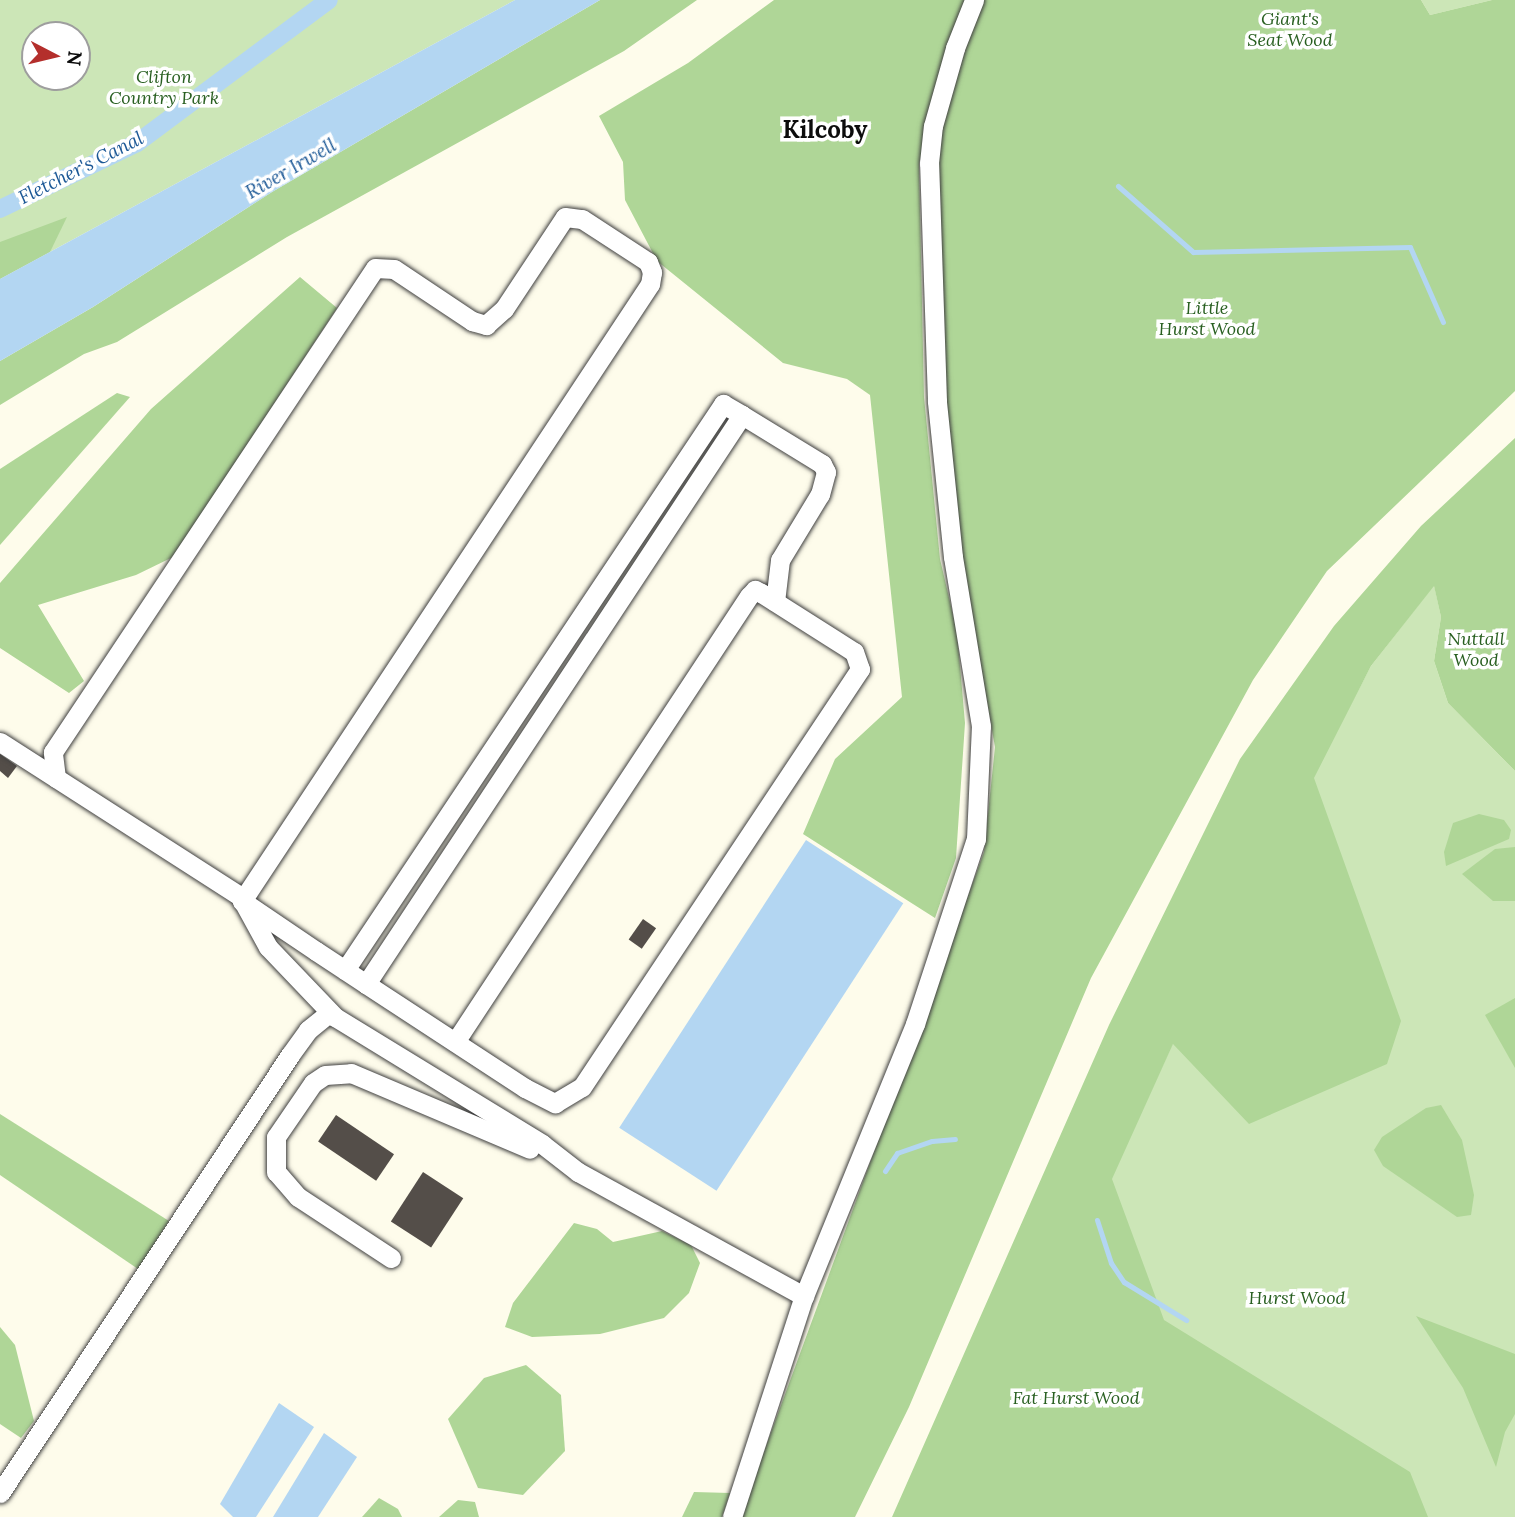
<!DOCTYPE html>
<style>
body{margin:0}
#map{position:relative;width:1515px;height:1517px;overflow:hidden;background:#fefceb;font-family:Lora,serif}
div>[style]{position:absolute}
.green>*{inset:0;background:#cce6b7}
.forest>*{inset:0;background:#afd697}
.water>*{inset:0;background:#b3d6f2;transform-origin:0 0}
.stream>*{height:5px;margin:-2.5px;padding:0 2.5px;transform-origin:2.5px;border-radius:2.5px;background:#b3d6f2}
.canal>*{height:18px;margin:-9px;padding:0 9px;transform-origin:9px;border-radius:9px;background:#b3d6f2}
.building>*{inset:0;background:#544e49;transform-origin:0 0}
.roads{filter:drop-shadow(0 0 2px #3f3f3f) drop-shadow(0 0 2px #3f3f3f)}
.minor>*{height:19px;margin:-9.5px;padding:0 9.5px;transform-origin:9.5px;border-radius:9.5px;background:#fff}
span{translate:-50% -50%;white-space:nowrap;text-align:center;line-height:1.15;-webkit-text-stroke:7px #fff;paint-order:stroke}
.park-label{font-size:18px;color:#285f20;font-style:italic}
.water-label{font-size:19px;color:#1c5896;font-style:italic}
.district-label{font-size:24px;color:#0c0c0c;font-weight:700}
.north{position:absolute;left:21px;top:21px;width:70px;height:70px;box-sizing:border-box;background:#fff;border:2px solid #9e9e9e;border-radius:50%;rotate:97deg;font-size:19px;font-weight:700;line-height:28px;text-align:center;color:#0c0c0c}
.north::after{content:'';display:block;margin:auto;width:24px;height:32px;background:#b42f2c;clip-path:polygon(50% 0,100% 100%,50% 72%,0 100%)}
</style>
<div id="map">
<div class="green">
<div style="clip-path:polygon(evenodd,0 0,515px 0,0 279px,0 0,35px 35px,77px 35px,77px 77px,35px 77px,35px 35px)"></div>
<div style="clip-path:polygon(1421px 0,1492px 0,1430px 15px)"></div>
<div style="clip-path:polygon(1434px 585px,1441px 617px,1434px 661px,1448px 703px,1515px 771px,1515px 1517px,957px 1517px,1173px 1043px,1371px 666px)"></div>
</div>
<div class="forest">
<div style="clip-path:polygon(600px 0,697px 0,624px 51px,287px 237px,117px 342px,84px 354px,0 405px,0 361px,93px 307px,272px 192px)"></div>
<div style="clip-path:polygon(774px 0,966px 0,919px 164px,924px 397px,940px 559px,957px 632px,965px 723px,956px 858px,935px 918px,803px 834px,835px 759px,902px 697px,870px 395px,847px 379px,783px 363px,657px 261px,625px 200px,623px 162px,599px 116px,688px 63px)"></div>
<div style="clip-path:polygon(981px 0,1421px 0,1430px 15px,1492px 0,1515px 0,1515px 391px,1327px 571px,1253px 680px,1091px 978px,909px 1407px,855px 1517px,740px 1517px,984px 852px,995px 747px,965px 579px,948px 444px,936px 165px,941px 128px)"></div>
<div style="clip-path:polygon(67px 217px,50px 252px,0 279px,0 242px)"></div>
<div style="clip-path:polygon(300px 277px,337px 308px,173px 557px,136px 575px,38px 605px,84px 681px,69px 693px,0 648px,0 583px,151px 409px)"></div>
<div style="clip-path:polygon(117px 393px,130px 397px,0 545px,0 469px)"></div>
<div style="clip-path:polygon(1515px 438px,1515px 771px,1448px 703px,1434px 661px,1441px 617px,1434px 586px,1371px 666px,1314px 778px,1401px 1021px,1387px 1064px,1249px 1124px,1173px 1044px,1112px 1179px,1164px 1320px,1410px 1472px,1428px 1517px,892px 1517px,1109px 1025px,1240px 759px,1334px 626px,1421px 526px)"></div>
<div style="clip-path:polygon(1479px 814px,1504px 820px,1511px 830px,1509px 839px,1446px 866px,1444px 852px,1453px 823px)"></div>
<div style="clip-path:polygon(1515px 847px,1515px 901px,1493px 901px,1462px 874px,1495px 849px)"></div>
<div style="clip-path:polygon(1515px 998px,1515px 1068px,1485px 1015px)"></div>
<div style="clip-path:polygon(1441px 1105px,1462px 1140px,1474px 1195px,1471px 1215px,1457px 1217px,1383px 1166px,1374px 1150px,1382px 1137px,1426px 1108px)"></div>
<div style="clip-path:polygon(0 1114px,169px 1221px,138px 1269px,0 1175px)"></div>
<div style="clip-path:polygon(574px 1223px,597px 1229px,613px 1242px,662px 1231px,691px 1245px,700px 1263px,689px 1293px,664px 1318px,600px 1334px,532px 1337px,505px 1327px,513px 1303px)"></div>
<div style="clip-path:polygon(1416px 1316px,1515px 1354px,1515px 1414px,1505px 1432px,1496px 1467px,1463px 1388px)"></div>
<div style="clip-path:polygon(0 1327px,15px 1345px,34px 1421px,21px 1438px,0 1424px)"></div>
<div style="clip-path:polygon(526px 1365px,561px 1395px,565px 1451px,523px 1495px,478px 1488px,448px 1419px,484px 1378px)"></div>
<div style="clip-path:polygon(694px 1492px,730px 1493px,722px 1517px,682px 1517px)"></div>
<div style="clip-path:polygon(379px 1498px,398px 1509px,402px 1517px,362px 1517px)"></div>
<div style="clip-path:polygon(458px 1500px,475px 1502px,479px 1517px,439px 1517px)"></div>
</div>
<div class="water">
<div style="clip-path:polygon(515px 0,600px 0,272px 192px,93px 307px,0 361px,0 279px)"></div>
<div style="left:806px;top:840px;width:116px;height:343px;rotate:33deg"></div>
<div style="clip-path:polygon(279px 1403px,314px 1427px,256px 1517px,233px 1517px,220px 1504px)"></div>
<div style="clip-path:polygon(324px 1433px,357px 1457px,318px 1517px,273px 1517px)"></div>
</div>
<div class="stream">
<div style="left:1118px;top:186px;width:100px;rotate:41.3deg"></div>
<div style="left:1193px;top:252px;width:217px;rotate:-1.3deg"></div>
<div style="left:1410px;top:247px;width:82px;rotate:66.3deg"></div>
<div style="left:885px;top:1171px;width:22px;rotate:-56deg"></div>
<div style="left:897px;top:1153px;width:37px;rotate:-19deg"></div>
<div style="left:932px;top:1141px;width:23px;rotate:-5deg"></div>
<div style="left:1097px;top:1220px;width:45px;rotate:72deg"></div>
<div style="left:1111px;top:1263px;width:23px;rotate:56deg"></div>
<div style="left:1124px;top:1282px;width:73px;rotate:31.5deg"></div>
</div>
<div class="canal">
<div style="left:0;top:209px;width:152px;rotate:-25.7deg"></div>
<div style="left:137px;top:143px;width:239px;rotate:-36.7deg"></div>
</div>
<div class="building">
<div style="clip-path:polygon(0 754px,17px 766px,8px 778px,0 771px)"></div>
<div style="left:643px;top:919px;width:16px;height:25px;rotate:35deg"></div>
<div style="left:336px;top:1115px;width:70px;height:32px;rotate:34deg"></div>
<div style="left:423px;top:1172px;width:48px;height:59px;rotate:33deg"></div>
</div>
<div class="roads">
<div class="minor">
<div style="left:0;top:742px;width:285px;rotate:32.7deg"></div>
<div style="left:240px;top:896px;width:58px;rotate:61.2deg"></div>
<div style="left:268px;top:947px;width:97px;rotate:46.3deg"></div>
<div style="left:335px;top:1017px;width:243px;rotate:31.5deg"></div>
<div style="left:542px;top:1144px;width:46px;rotate:37.9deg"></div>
<div style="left:578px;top:1172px;width:258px;rotate:28.8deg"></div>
<div style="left:56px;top:778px;width:26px;rotate:-97deg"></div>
<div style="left:53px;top:752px;width:581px;rotate:-56.36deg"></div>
<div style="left:375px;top:268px;width:19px;rotate:3deg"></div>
<div style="left:394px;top:269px;width:94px;rotate:33.7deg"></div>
<div style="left:472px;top:321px;width:15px;rotate:16deg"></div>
<div style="left:486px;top:325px;width:24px;rotate:-42deg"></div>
<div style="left:504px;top:309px;width:110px;rotate:-56.5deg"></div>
<div style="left:565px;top:217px;width:17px;rotate:7deg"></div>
<div style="left:582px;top:219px;width:79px;rotate:33.1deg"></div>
<div style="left:648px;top:262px;width:11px;rotate:68deg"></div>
<div style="left:652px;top:272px;width:12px;rotate:99deg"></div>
<div style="left:650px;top:284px;width:740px;rotate:123.48deg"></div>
<div style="left:242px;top:901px;width:89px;rotate:34deg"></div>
<div style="left:316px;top:951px;width:60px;rotate:33.4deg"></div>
<div style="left:366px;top:984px;width:190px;rotate:33.2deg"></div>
<div style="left:525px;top:1088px;width:34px;rotate:27deg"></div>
<div style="left:555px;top:1103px;width:31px;rotate:-31deg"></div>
<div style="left:582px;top:1087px;width:502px;rotate:-56.37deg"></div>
<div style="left:860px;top:669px;width:18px;rotate:-109deg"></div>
<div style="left:854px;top:652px;width:110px;rotate:-147.6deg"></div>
<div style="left:761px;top:593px;width:7px;rotate:-153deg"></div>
<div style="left:755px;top:590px;width:8px;rotate:135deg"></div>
<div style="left:749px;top:596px;width:534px;rotate:123.39deg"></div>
<div style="left:345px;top:970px;width:681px;rotate:-56.26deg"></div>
<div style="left:723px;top:404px;width:22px;rotate:30deg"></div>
<div style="left:366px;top:984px;width:682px;rotate:-56.54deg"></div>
<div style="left:742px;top:415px;width:94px;rotate:31.5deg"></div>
<div style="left:822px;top:464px;width:9px;rotate:63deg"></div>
<div style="left:826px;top:472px;width:23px;rotate:105deg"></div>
<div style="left:820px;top:494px;width:77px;rotate:121.2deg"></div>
<div style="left:780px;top:560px;width:42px;rotate:96.8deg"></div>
<div style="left:391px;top:1258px;width:111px;rotate:-146.7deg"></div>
<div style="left:298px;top:1197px;width:33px;rotate:-131deg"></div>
<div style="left:276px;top:1172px;width:35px;rotate:-90deg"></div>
<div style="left:276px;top:1137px;width:65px;rotate:-55.6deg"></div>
<div style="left:313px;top:1083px;width:14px;rotate:-34deg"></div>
<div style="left:325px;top:1075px;width:26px;rotate:-4deg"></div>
<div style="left:351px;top:1073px;width:194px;rotate:23deg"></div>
<div style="left:0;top:1493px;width:525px;rotate:-56.49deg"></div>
<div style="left:290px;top:1055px;width:31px;rotate:-54deg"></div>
<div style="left:308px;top:1030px;width:28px;rotate:-39deg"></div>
<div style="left:732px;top:1517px;width:232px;rotate:-72deg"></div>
<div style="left:804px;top:1296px;width:294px;rotate:-67.8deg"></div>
<div style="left:915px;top:1024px;width:195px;rotate:-71.8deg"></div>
<div style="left:976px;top:839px;width:113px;rotate:-87.5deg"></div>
<div style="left:981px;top:726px;width:171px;rotate:-99.4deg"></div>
<div style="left:953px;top:557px;width:157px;rotate:-95.9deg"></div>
<div style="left:937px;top:401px;width:238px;rotate:-91.9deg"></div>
<div style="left:929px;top:163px;width:37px;rotate:-84deg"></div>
<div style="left:933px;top:126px;width:81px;rotate:-74.2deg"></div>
<div style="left:955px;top:48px;width:52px;rotate:-68.4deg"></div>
</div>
</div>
<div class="park-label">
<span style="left:1290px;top:30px">Giant's<br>Seat Wood</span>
<span style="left:164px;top:88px">Clifton<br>Country Park</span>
<span style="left:1207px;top:319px">Little<br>Hurst Wood</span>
<span style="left:1476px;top:650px">Nuttall<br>Wood</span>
<span style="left:1297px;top:1298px">Hurst Wood</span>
<span style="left:1076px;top:1398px">Fat Hurst Wood</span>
</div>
<div class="water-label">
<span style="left:81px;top:168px;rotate:-27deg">Fletcher's Canal</span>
<span style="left:291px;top:169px;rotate:-30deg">River Irwell</span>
</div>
<div class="district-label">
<span style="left:825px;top:130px">Kilcoby</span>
</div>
<div class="north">N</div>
</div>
